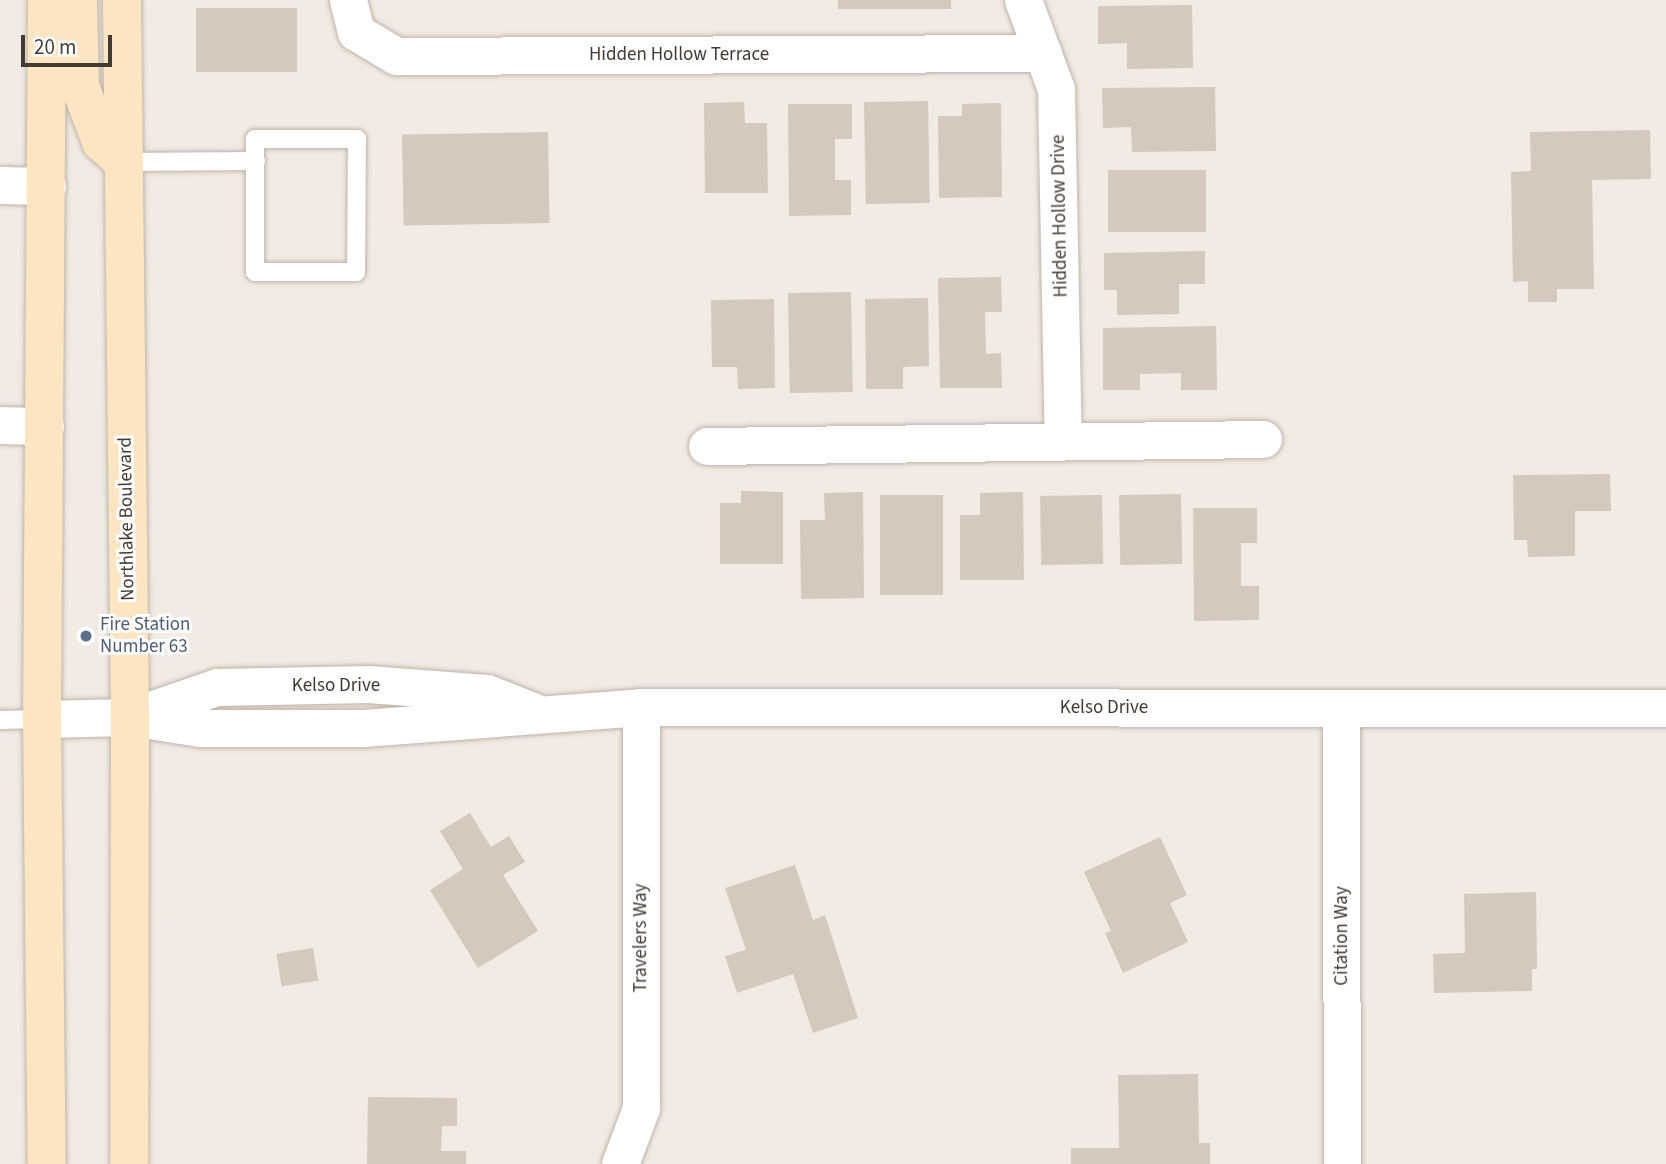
<!DOCTYPE html>
<style>
body{margin:0}
#map{position:relative;width:1666px;height:1164px;overflow:hidden;background:#f1ebe3;font-family:"Source Sans 3",sans-serif}
div>[style]{position:absolute}
.building>*{inset:0;background:#d5c8bc;transform-origin:0 0}
.roads{filter:drop-shadow(0 0 2px #bfb4a9) drop-shadow(0 0 2px #bfb4a9)}
.lane>*{height:18px;margin:-9px;padding:0 9px;transform-origin:9px;border-radius:9px;background:#fff}
.street>*{height:37px;margin:-18.5px;padding:0 18.5px;transform-origin:18.5px;border-radius:18.5px;background:#fff}
.secondary>*{height:38px;margin:-19px;padding:0 19px;transform-origin:19px;border-radius:19px;background:#fce6c2}
.dots>*{width:19px;height:19px;translate:-50% -50%;box-sizing:border-box;border:4px solid #fff;border-radius:50%}
span{translate:-50% -50%;white-space:nowrap;text-align:center;line-height:1.15;-webkit-text-stroke:6px #fff;paint-order:stroke}
.street-label{font-size:19px;color:#423b34}
.service-label{font-size:19px;color:#4e5e75}
.left{translate:0 -50%;text-align:left}
.scale{position:absolute;left:21px;top:35px;width:91px;height:32px;box-sizing:border-box;border:4px solid #423b34;border-top:0;padding-left:9px;font-size:21px;line-height:24px;white-space:nowrap;color:#423b34;-webkit-text-stroke:5px #fff;paint-order:stroke}
</style>
<div id="map">
<div class="building">
<div style="left:838px;top:0;width:113px;height:9px"></div>
<div style="clip-path:polygon(1192px 5px,1193px 68px,1127px 69px,1127px 43px,1098px 44px,1098px 6px)"></div>
<div style="left:196px;top:8px;width:101px;height:64px"></div>
<div style="clip-path:polygon(1215px 87px,1216px 151px,1132px 152px,1131px 127px,1103px 128px,1102px 88px)"></div>
<div style="left:928px;top:101px;width:102px;height:64px;rotate:89deg"></div>
<div style="clip-path:polygon(744px 102px,745px 123px,767px 123px,768px 193px,705px 193px,704px 103px)"></div>
<div style="clip-path:polygon(1001px 103px,1002px 197px,939px 198px,938px 116px,962px 116px,962px 104px)"></div>
<div style="clip-path:polygon(788px 104px,852px 104px,852px 139px,835px 139px,835px 180px,851px 180px,851px 215px,789px 216px)"></div>
<div style="clip-path:polygon(1650px 130px,1651px 179px,1592px 180px,1594px 289px,1557px 289px,1557px 302px,1528px 302px,1528px 281px,1513px 282px,1511px 172px,1531px 171px,1530px 132px)"></div>
<div style="left:548px;top:132px;width:91px;height:146px;rotate:89deg"></div>
<div style="left:1108px;top:170px;width:98px;height:62px"></div>
<div style="clip-path:polygon(1205px 251px,1205px 284px,1179px 284px,1179px 314px,1117px 315px,1117px 290px,1104px 290px,1104px 253px)"></div>
<div style="clip-path:polygon(1001px 277px,1002px 312px,985px 312px,986px 354px,1001px 353px,1002px 388px,940px 388px,938px 278px)"></div>
<div style="left:851px;top:292px;width:100px;height:63px;rotate:89deg"></div>
<div style="clip-path:polygon(928px 298px,929px 366px,903px 367px,903px 389px,866px 389px,865px 299px)"></div>
<div style="clip-path:polygon(774px 299px,775px 388px,738px 389px,737px 367px,712px 367px,711px 300px)"></div>
<div style="clip-path:polygon(1216px 326px,1217px 390px,1181px 390px,1181px 373px,1140px 374px,1140px 390px,1103px 390px,1103px 328px)"></div>
<div style="clip-path:polygon(1610px 474px,1611px 511px,1575px 511px,1575px 556px,1528px 557px,1527px 540px,1514px 540px,1513px 475px)"></div>
<div style="clip-path:polygon(741px 491px,783px 492px,783px 564px,720px 564px,720px 503px,741px 503px)"></div>
<div style="clip-path:polygon(863px 492px,864px 598px,801px 599px,800px 520px,825px 520px,824px 493px)"></div>
<div style="clip-path:polygon(1023px 492px,1024px 580px,960px 580px,960px 515px,980px 515px,980px 493px)"></div>
<div style="left:1181px;top:494px;width:70px;height:62px;rotate:89deg"></div>
<div style="left:880px;top:495px;width:63px;height:100px"></div>
<div style="left:1102px;top:495px;width:69px;height:62px;rotate:89deg"></div>
<div style="clip-path:polygon(1193px 508px,1257px 508px,1257px 543px,1241px 543px,1241px 586px,1259px 586px,1259px 620px,1194px 621px)"></div>
<div style="clip-path:polygon(470px 813px,491px 847px,509px 836px,525px 862px,503px 875px,538px 931px,478px 968px,430px 890px,463px 869px,440px 831px)"></div>
<div style="clip-path:polygon(1160px 837px,1187px 895px,1170px 903px,1188px 942px,1123px 973px,1105px 933px,1111px 931px,1084px 872px)"></div>
<div style="clip-path:polygon(795px 865px,813px 920px,825px 915px,858px 1018px,813px 1033px,793px 974px,737px 993px,725px 956px,746px 950px,725px 888px)"></div>
<div style="clip-path:polygon(1536px 892px,1537px 969px,1532px 969px,1532px 991px,1434px 993px,1433px 954px,1465px 953px,1464px 894px)"></div>
<div style="left:313px;top:948px;width:33px;height:37px;rotate:81deg"></div>
<div style="clip-path:polygon(1198px 1074px,1199px 1143px,1210px 1143px,1210px 1164px,1071px 1164px,1071px 1148px,1119px 1148px,1118px 1075px)"></div>
<div style="clip-path:polygon(368px 1097px,457px 1098px,457px 1126px,442px 1126px,441px 1151px,466px 1151px,466px 1164px,367px 1164px)"></div>
</div>
<div class="roads">
<div class="lane">
<div style="left:255px;top:139px;width:102px"></div>
<div style="left:357px;top:139px;width:133px;rotate:90.4deg"></div>
<div style="left:356px;top:272px;width:101px;rotate:180deg"></div>
<div style="left:255px;top:272px;width:133px;rotate:-90deg"></div>
<div style="left:123px;top:162px;width:133px;rotate:-0.4deg"></div>
<div style="left:0;top:720px;width:42px;rotate:-1.4deg"></div>
</div>
<div class="street">
<div style="left:348px;top:0;width:33px;rotate:76deg"></div>
<div style="left:356px;top:32px;width:47px;rotate:31deg"></div>
<div style="left:396px;top:56px;width:647px;rotate:-0.27deg"></div>
<div style="left:1023px;top:0;width:95px;rotate:69.7deg"></div>
<div style="left:1056px;top:89px;width:349px;rotate:88.9deg"></div>
<div style="left:0;top:185px;width:47px;rotate:1.2deg"></div>
<div style="left:0;top:425px;width:45px;rotate:1.3deg"></div>
<div style="left:707px;top:446px;width:556px;rotate:-0.72deg"></div>
<div style="left:1341px;top:708px;width:456px;rotate:89.9deg"></div>
<div style="left:136px;top:715px;width:86px;rotate:-19.1deg"></div>
<div style="left:217px;top:687px;width:151px;rotate:-1.1deg"></div>
<div style="left:368px;top:684px;width:119px;rotate:4.3deg"></div>
<div style="left:487px;top:693px;width:52px;rotate:21.6deg"></div>
<div style="left:42px;top:719px;width:88px;rotate:-1.3deg"></div>
<div style="left:130px;top:717px;width:71px;rotate:8.9deg"></div>
<div style="left:200px;top:728px;width:163px"></div>
<div style="left:363px;top:728px;width:279px;rotate:-4.3deg"></div>
<div style="left:641px;top:707px;width:1025px;rotate:0.06deg"></div>
<div style="left:620px;top:1164px;width:60px;rotate:-69.4deg"></div>
<div style="left:641px;top:1108px;width:401px;rotate:-90deg"></div>
</div>
<div class="secondary">
<div style="left:47px;top:0;width:719px;rotate:90.4deg"></div>
<div style="left:42px;top:719px;width:445px;rotate:89.4deg"></div>
<div style="left:78px;top:0;width:86px;rotate:88.7deg"></div>
<div style="left:80px;top:86px;width:60px;rotate:69.4deg"></div>
<div style="left:101px;top:142px;width:30px;rotate:42deg"></div>
<div style="left:122px;top:0;width:717px;rotate:89.36deg"></div>
<div style="left:130px;top:717px;width:447px;rotate:90.1deg"></div>
</div>
</div>
<div class="dots">
<div style="left:86px;top:636px;background:#5c6f8a"></div>
</div>
<div class="street-label">
<span style="left:679px;top:55px">Hidden Hollow Terrace</span>
<span style="left:1060px;top:216px;rotate:-91deg">Hidden Hollow Drive</span>
<span style="left:127px;top:519px;rotate:-91deg">Northlake Boulevard</span>
<span style="left:336px;top:686px">Kelso Drive</span>
<span style="left:1104px;top:708px">Kelso Drive</span>
<span style="left:1342px;top:936px;rotate:-90deg">Citation Way</span>
<span style="left:641px;top:938px;rotate:-90deg">Travelers Way</span>
</div>
<div class="service-label">
<span class="left" style="left:100px;top:636px">Fire Station<br>Number 63</span>
</div>
<div class="scale">20 m</div>
</div>
